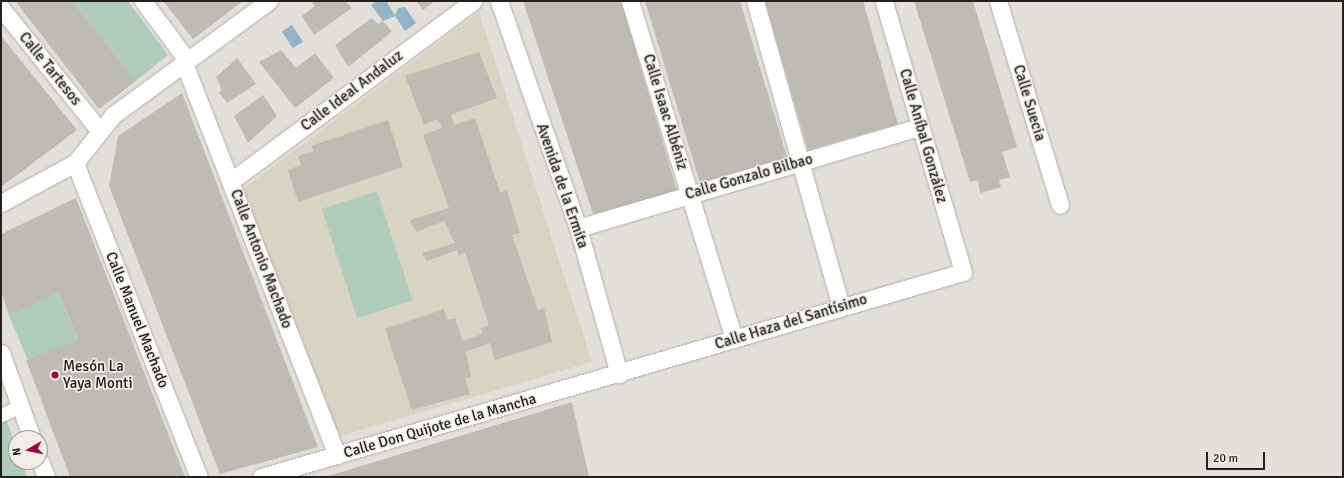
<!DOCTYPE html>
<meta charset="utf-8">
<style>
body{margin:0}
#map{position:relative;width:1344px;height:478px;overflow:hidden;background:#e3e0d9;font-family:Signika,sans-serif}
div>[style]{position:absolute}
.built>*{inset:0;background:#d9d3c4}
.green>*{inset:0;background:#afcbb9;transform-origin:0 0}
.water>*{inset:0;background:#93b3c9;transform-origin:0 0}
.building>*{inset:0;background:#bebbb3}
.roads{filter:drop-shadow(0 0 1px #b1aea7) drop-shadow(0 0 1px #b1aea7)}
.pedestrian>*{height:13px;margin:-6.5px;padding:0 6.5px;transform-origin:6.5px;border-radius:6.5px;background:#fff}
.minor>*{height:17px;margin:-8.5px;padding:0 8.5px;transform-origin:8.5px;border-radius:8.5px;background:#fff}
.dots>*{width:11px;height:11px;translate:-50% -50%;box-sizing:border-box;border:2px solid #f1ede6;border-radius:50%}
span{translate:-50% -50%;white-space:nowrap;text-align:center;line-height:1.15;-webkit-text-stroke:3.5px #f1ede6;paint-order:stroke}
.street-label{font-size:15px;color:#21201d}
.poi-label{font-size:15px;color:#21201d}
.left{translate:0 -50%;text-align:left}
.frame{position:absolute;inset:0;border:2px solid #21201d;pointer-events:none}
.north{position:absolute;left:8px;top:430px;width:40px;height:40px;box-sizing:border-box;background:#f1ede6;border:1px solid #9e9b96;border-radius:50%;rotate:261deg;font-size:11px;font-weight:700;line-height:16px;text-align:center;color:#21201d}
.north::after{content:'';display:block;margin:auto;width:14px;height:18px;background:#a00244;clip-path:polygon(50% 0,100% 100%,50% 72%,0 100%)}
.scale{position:absolute;left:1206px;top:452px;width:59px;height:18px;box-sizing:border-box;border:2px solid #21201d;border-top:0;padding-left:5px;font-size:12px;line-height:14px;white-space:nowrap;color:#21201d;-webkit-text-stroke:3px #f1ede6;paint-order:stroke}
</style>
<div id="map">
<div class="built">
<div style="clip-path:polygon(479px 12px,592px 362px,340px 436px,243px 189px)"></div>
</div>
<div class="green">
<div style="clip-path:polygon(72px 1px,128px 1px,168px 55px,136px 81px)"></div>
<div style="left:377px;top:191px;width:115px;height:58px;rotate:72deg"></div>
<div style="left:58px;top:293px;width:50px;height:54px;rotate:67deg"></div>
<div style="clip-path:polygon(5px 416px,16px 446px,16px 462px,22px 462px,27px 477px,1px 477px,1px 419px)"></div>
</div>
<div class="water">
<div style="clip-path:polygon(377px 1px,386px 1px,395px 15px,398px 8px,405px 7px,416px 23px,405px 31px,395px 16px,383px 21px,371px 5px)"></div>
<div style="left:292px;top:25px;width:20px;height:12px;rotate:57deg"></div>
</div>
<div class="building">
<div style="clip-path:polygon(15px 1px,72px 1px,136px 81px,99px 109px)"></div>
<div style="clip-path:polygon(163px 1px,243px 1px,193px 39px)"></div>
<div style="clip-path:polygon(315px 1px,345px 1px,352px 8px,314px 35px,302px 16px,315px 6px,312px 3px)"></div>
<div style="clip-path:polygon(416px 1px,435px 1px,423px 10px)"></div>
<div style="clip-path:polygon(523px 1px,621px 1px,677px 191px,593px 214px)"></div>
<div style="clip-path:polygon(645px 1px,740px 1px,787px 157px,700px 183px)"></div>
<div style="clip-path:polygon(765px 1px,863px 1px,898px 124px,808px 150px)"></div>
<div style="clip-path:polygon(914px 1px,973px 1px,1017px 147px,1002px 152px,1010px 177px,999px 180px,1001px 187px,980px 193px,978px 180px,970px 182px)"></div>
<div style="clip-path:polygon(372px 18px,378px 24px,383px 21px,392px 32px,348px 67px,335px 45px)"></div>
<div style="clip-path:polygon(1px 36px,77px 130px,1px 187px)"></div>
<div style="clip-path:polygon(281px 50px,296px 68px,315px 53px,334px 78px,295px 108px,259px 62px)"></div>
<div style="clip-path:polygon(479px 52px,497px 98px,451px 115px,454px 125px,475px 118px,500px 192px,507px 191px,520px 233px,512px 235px,538px 310px,544px 308px,552px 342px,495px 360px,490px 343px,466px 352px,471px 377px,465px 378px,470px 394px,412px 410px,385px 329px,444px 309px,447px 320px,455px 318px,463px 341px,482px 334px,481px 328px,489px 326px,465px 252px,459px 256px,457px 250px,427px 261px,422px 253px,455px 243px,444px 221px,416px 232px,410px 220px,449px 208px,423px 135px,442px 128px,437px 119px,424px 125px,405px 76px)"></div>
<div style="clip-path:polygon(237px 58px,256px 84px,227px 103px,219px 92px,222px 90px,216px 77px)"></div>
<div style="clip-path:polygon(182px 93px,318px 447px,220px 474px,109px 186px,118px 136px)"></div>
<div style="clip-path:polygon(263px 95px,277px 116px,248px 143px,234px 116px)"></div>
<div style="clip-path:polygon(388px 120px,403px 167px,298px 202px,288px 170px,301px 165px,298px 156px,314px 151px,311px 146px)"></div>
<div style="clip-path:polygon(76px 198px,185px 477px,70px 477px,26px 360px,78px 339px,58px 293px,9px 315px,1px 292px,1px 234px)"></div>
<div style="clip-path:polygon(572px 402px,589px 477px,325px 477px)"></div>
</div>
<div class="roads">
<div class="pedestrian">
<div style="left:1px;top:415px;width:21px;rotate:-25deg"></div>
</div>
<div class="minor">
<div style="left:143px;top:1px;width:74px;rotate:53.3deg"></div>
<div style="left:499px;top:1px;width:240px;rotate:70.8deg"></div>
<div style="left:578px;top:228px;width:152px;rotate:74.3deg"></div>
<div style="left:630px;top:1px;width:354px;rotate:72.9deg"></div>
<div style="left:755px;top:1px;width:317px;rotate:74.3deg"></div>
<div style="left:998px;top:1px;width:213px;rotate:73.1deg"></div>
<div style="left:1px;top:8px;width:156px;rotate:51.2deg"></div>
<div style="left:184px;top:63px;width:421px;rotate:68.7deg"></div>
<div style="left:75px;top:163px;width:338px;rotate:68.5deg"></div>
<div style="left:231px;top:181px;width:302px;rotate:-36.6deg"></div>
<div style="left:1px;top:203px;width:84px;rotate:-28.4deg"></div>
<div style="left:75px;top:163px;width:61px;rotate:-51.6deg"></div>
<div style="left:113px;top:115px;width:193px;rotate:-36.2deg"></div>
<div style="left:578px;top:228px;width:357px;rotate:-16.5deg"></div>
<div style="left:1px;top:353px;width:90px;rotate:70deg"></div>
<div style="left:40px;top:461px;width:17px;rotate:69deg"></div>
<div style="left:261px;top:477px;width:731px;rotate:-16.28deg"></div>
<div style="left:963px;top:272px;width:282px;rotate:-106.3deg"></div>
</div>
</div>
<div class="dots">
<div style="left:55px;top:375px;background:#a00244"></div>
</div>
<div class="street-label">
<span style="left:50px;top:69px;rotate:51deg">Calle Tartesos</span>
<span style="left:352px;top:91px;rotate:-37deg">Calle Ideal Andaluz</span>
<span style="left:1029px;top:103px;rotate:73deg">Calle Suecia</span>
<span style="left:665px;top:112px;rotate:73deg">Calle Isaac Albéniz</span>
<span style="left:923px;top:136px;rotate:74deg">Calle Aníbal González</span>
<span style="left:749px;top:177px;rotate:-16deg">Calle Gonzalo Bilbao</span>
<span style="left:562px;top:186px;rotate:71deg">Avenida de la Ermita</span>
<span style="left:261px;top:259px;rotate:69deg">Calle Antonio Machado</span>
<span style="left:137px;top:320px;rotate:68deg">Calle Manuel Machado</span>
<span style="left:791px;top:322px;rotate:-17deg">Calle Haza del Santísimo</span>
<span style="left:440px;top:426px;rotate:-16deg">Calle Don Quijote de la Mancha</span>
</div>
<div class="poi-label">
<span class="left" style="left:63px;top:375px">Mesón La<br>Yaya Monti</span>
</div>
<div class="frame"></div>
<div class="north">N</div>
<div class="scale">20 m</div>
</div>
